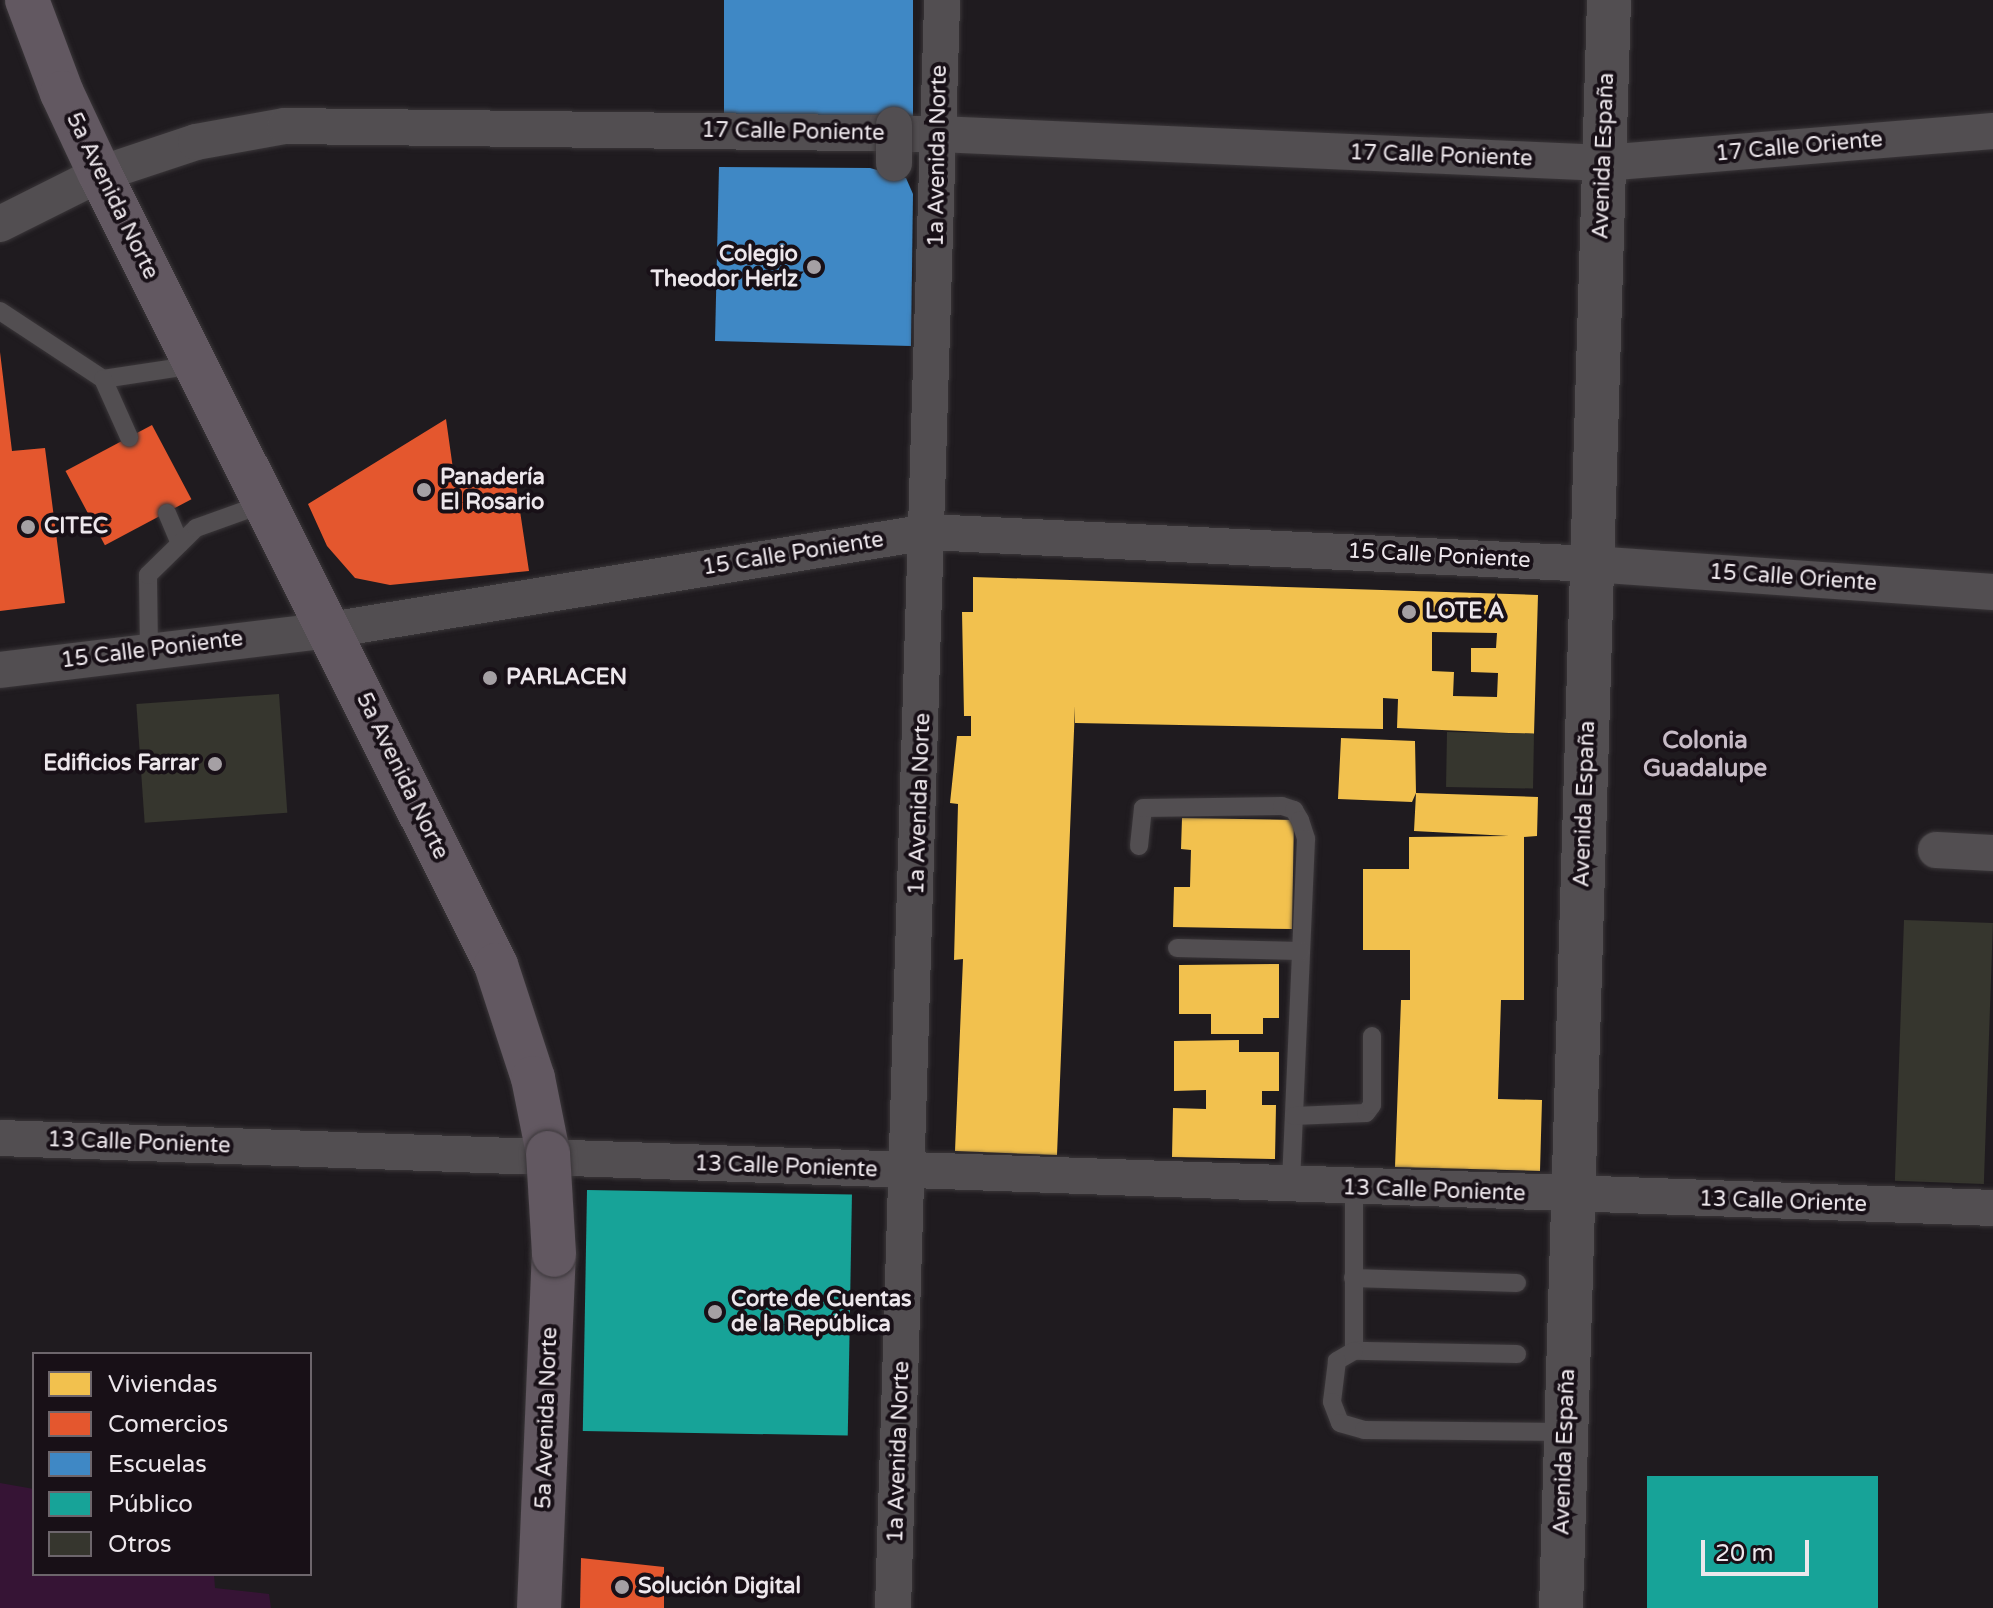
<!DOCTYPE html>
<meta charset="utf-8">
<style>
body{margin:0}
#map{position:relative;width:1993px;height:1608px;overflow:hidden;background:#1f1b1f;font-family:"Varela Round",sans-serif}
div>[style]{position:absolute}
.green>*{inset:0;background:#361435}
.homes>*{inset:0;background:#f2c14e}
.shops>*{inset:0;background:#e4572e;transform-origin:0 0}
.schools>*{inset:0;background:#3f88c5;transform-origin:0 0}
.public>*{inset:0;background:#17a398;transform-origin:0 0}
.building>*{inset:0;background:#36362e;transform-origin:0 0}
.roads{filter:drop-shadow(0 0 2px #3a3639) drop-shadow(0 0 2px #3a3639)}
.lane>*{height:18px;margin:-9px;padding:0 9px;transform-origin:9px;border-radius:9px;background:#524e51}
.street>*{height:36px;margin:-18px;padding:0 18px;transform-origin:18px;border-radius:18px;background:#524e51}
.secondary>*{height:44px;margin:-22px;padding:0 22px;transform-origin:22px;border-radius:22px;background:#524e51}
.primary>*{height:44px;margin:-22px;padding:0 22px;transform-origin:22px;border-radius:22px;background:#625861}
.bridges{filter:drop-shadow(0 0 2px #3a3639) drop-shadow(0 0 2px #3a3639)}
.street-bridge>*{height:36px;margin:-18px;padding:0 18px;transform-origin:18px;border-radius:18px;background:#524e51}
.primary-bridge>*{height:44px;margin:-22px;padding:0 22px;transform-origin:22px;border-radius:22px;background:#625861}
.dots>*{width:22px;height:22px;translate:-50% -50%;box-sizing:border-box;border:4px solid #181017;border-radius:50%}
span{translate:-50% -50%;white-space:nowrap;text-align:center;line-height:1.15;-webkit-text-stroke:8px #181017;paint-order:stroke}
.street-label{font-size:22px;color:#ede7ec}
.poi-label{font-size:22px;color:#ede7ec;font-weight:700}
.right{translate:-100% -50%;text-align:right}
.left{translate:0 -50%;text-align:left}
.neighbourhood-label{font-size:24px;color:#c7bbc6;font-weight:700}
.legend{position:absolute;left:32px;top:1352px;width:280px;height:224px;box-sizing:border-box;background:#181017;border:2px solid #6d666c;margin:0;padding:10px 14px;list-style:none;font-size:24px;color:#ede7ec}
.legend li{display:flex;align-items:center;gap:16px;height:40px}
.legend b{width:40px;border:2px solid #6d666c}
.scale{position:absolute;left:1701px;top:1540px;width:108px;height:36px;box-sizing:border-box;border:4px solid #ede7ec;border-top:0;padding-left:10px;font-size:24px;line-height:28px;white-space:nowrap;color:#ede7ec;-webkit-text-stroke:6px #181017;paint-order:stroke}
</style>
<div id="map">
<div class="green">
<div style="clip-path:polygon(0 1483px,34px 1489px,34px 1574px,214px 1574px,215px 1588px,269px 1594px,271px 1608px,0 1608px)"></div>
</div>
<div class="homes">
<div style="clip-path:polygon(evenodd,973px 577px,1538px 595px,1534px 734px,1397px 728px,1398px 699px,1383px 698px,1383px 729px,1075px 723px,1075px 706px,1057px 1155px,955px 1151px,963px 959px,954px 960px,958px 804px,950px 803px,957px 736px,971px 736px,971px 716px,964px 716px,962px 612px,973px 612px,973px 577px,1432px 632px,1497px 633px,1496px 648px,1471px 648px,1471px 672px,1498px 673px,1497px 697px,1453px 696px,1454px 672px,1432px 671px,1432px 632px)"></div>
<div style="clip-path:polygon(1341px 738px,1415px 741px,1416px 793px,1538px 797px,1537px 836px,1524px 837px,1524px 1000px,1501px 1000px,1498px 1099px,1542px 1100px,1540px 1171px,1395px 1167px,1401px 1000px,1410px 1000px,1410px 950px,1363px 950px,1363px 869px,1409px 869px,1409px 837px,1509px 836px,1414px 831px,1416px 793px,1412px 802px,1338px 799px)"></div>
<div style="clip-path:polygon(1182px 818px,1294px 820px,1292px 929px,1173px 927px,1174px 887px,1190px 887px,1191px 850px,1181px 849px)"></div>
<div style="clip-path:polygon(1279px 964px,1279px 1018px,1263px 1018px,1263px 1034px,1211px 1034px,1211px 1014px,1179px 1014px,1179px 965px)"></div>
<div style="clip-path:polygon(1239px 1040px,1239px 1052px,1279px 1052px,1279px 1091px,1262px 1091px,1262px 1105px,1276px 1105px,1275px 1159px,1172px 1157px,1173px 1108px,1206px 1109px,1206px 1090px,1174px 1091px,1174px 1041px)"></div>
</div>
<div class="shops">
<div style="clip-path:polygon(0 352px,12px 451px,45px 448px,65px 603px,0 611px)"></div>
<div style="clip-path:polygon(446px 419px,454px 476px,514px 471px,529px 571px,390px 585px,355px 578px,327px 546px,308px 504px)"></div>
<div style="left:152px;top:425px;width:84px;height:98px;rotate:62deg"></div>
<div style="clip-path:polygon(581px 1558px,664px 1567px,664px 1608px,580px 1608px)"></div>
</div>
<div class="schools">
<div style="left:724px;top:0;width:189px;height:124px"></div>
<div style="clip-path:polygon(719px 167px,870px 168px,906px 178px,913px 194px,911px 346px,715px 341px)"></div>
</div>
<div class="public">
<div style="left:587px;top:1190px;width:265px;height:241px;rotate:1deg"></div>
<div style="left:1647px;top:1476px;width:231px;height:132px"></div>
</div>
<div class="building">
<div style="left:279px;top:694px;width:119px;height:143px;rotate:86deg"></div>
<div style="left:1447px;top:732px;width:87px;height:55px;rotate:1deg"></div>
<div style="left:1904px;top:920px;width:89px;height:261px;rotate:2deg"></div>
</div>
<div class="roads">
<div class="lane">
<div style="left:0;top:311px;width:123px;rotate:33.4deg"></div>
<div style="left:103px;top:379px;width:94px;rotate:-8.6deg"></div>
<div style="left:103px;top:379px;width:64px;rotate:65.9deg"></div>
<div style="left:167px;top:513px;width:33px;rotate:67deg"></div>
<div style="left:149px;top:649px;width:74px;rotate:-90.8deg"></div>
<div style="left:148px;top:575px;width:67px;rotate:-44.4deg"></div>
<div style="left:196px;top:528px;width:74px;rotate:-19.7deg"></div>
<div style="left:1139px;top:846px;width:38px;rotate:-84deg"></div>
<div style="left:1143px;top:808px;width:139px;rotate:-0.8deg"></div>
<div style="left:1282px;top:806px;width:13px;rotate:18deg"></div>
<div style="left:1294px;top:810px;width:12px;rotate:59deg"></div>
<div style="left:1300px;top:820px;width:20px;rotate:72deg"></div>
<div style="left:1306px;top:839px;width:347px;rotate:92.5deg"></div>
<div style="left:1177px;top:948px;width:124px;rotate:1.4deg"></div>
<div style="left:1294px;top:1116px;width:72px;rotate:-2.4deg"></div>
<div style="left:1366px;top:1113px;width:10px;rotate:-53deg"></div>
<div style="left:1372px;top:1105px;width:69px;rotate:-90deg"></div>
<div style="left:1353px;top:1278px;width:164px;rotate:1.7deg"></div>
<div style="left:1354px;top:1351px;width:163px;rotate:-90deg"></div>
<div style="left:1517px;top:1354px;width:163px;rotate:-178.9deg"></div>
<div style="left:1354px;top:1351px;width:20px;rotate:150deg"></div>
<div style="left:1337px;top:1361px;width:41px;rotate:97deg"></div>
<div style="left:1332px;top:1402px;width:22px;rotate:69deg"></div>
<div style="left:1340px;top:1423px;width:25px;rotate:16deg"></div>
<div style="left:1364px;top:1430px;width:202px;rotate:0.6deg"></div>
</div>
<div class="street">
<div style="left:0;top:224px;width:112px;rotate:-26.6deg"></div>
<div style="left:100px;top:174px;width:101px;rotate:-18.4deg"></div>
<div style="left:196px;top:142px;width:90px;rotate:-10.2deg"></div>
<div style="left:285px;top:126px;width:653px;rotate:0.7deg"></div>
<div style="left:938px;top:134px;width:667px;rotate:2.49deg"></div>
<div style="left:1604px;top:163px;width:390px;rotate:-4.7deg"></div>
<div style="left:0;top:670px;width:332px;rotate:-6.9deg"></div>
<div style="left:330px;top:630px;width:606px;rotate:-9.31deg"></div>
<div style="left:928px;top:532px;width:665px;rotate:2.76deg"></div>
<div style="left:1592px;top:564px;width:402px;rotate:4deg"></div>
<div style="left:1936px;top:850px;width:57px;rotate:3deg"></div>
<div style="left:0;top:1138px;width:1994px;rotate:2.01deg"></div>
<div style="left:893px;top:1608px;width:1609px;rotate:-88.25deg"></div>
</div>
<div class="secondary">
<div style="left:1561px;top:1608px;width:1609px;rotate:-88.29deg"></div>
</div>
<div class="primary">
<div style="left:27px;top:0;width:99px;rotate:69.4deg"></div>
<div style="left:62px;top:93px;width:89px;rotate:64.9deg"></div>
<div style="left:100px;top:174px;width:885px;rotate:63.41deg"></div>
<div style="left:496px;top:965px;width:119px;rotate:71.9deg"></div>
<div style="left:533px;top:1078px;width:76px;rotate:78.7deg"></div>
<div style="left:539px;top:1608px;width:353px;rotate:-87.6deg"></div>
</div>
</div>
<div class="bridges">
<div class="street-bridge">
<div style="left:894px;top:125px;width:38px;rotate:90deg"></div>
</div>
<div class="primary-bridge">
<div style="left:548px;top:1153px;width:102px;rotate:86.6deg"></div>
</div>
</div>
<div class="dots">
<div style="left:814px;top:267px;background:#a5a0a4"></div>
<div style="left:424px;top:490px;background:#a5a0a4"></div>
<div style="left:28px;top:527px;background:#a5a0a4"></div>
<div style="left:1409px;top:612px;background:#a5a0a4"></div>
<div style="left:490px;top:678px;background:#a5a0a4"></div>
<div style="left:215px;top:764px;background:#a5a0a4"></div>
<div style="left:715px;top:1312px;background:#a5a0a4"></div>
<div style="left:622px;top:1587px;background:#a5a0a4"></div>
</div>
<div class="street-label">
<span style="left:793px;top:132px;rotate:1deg">17 Calle Poniente</span>
<span style="left:1799px;top:147px;rotate:-5deg">17 Calle Oriente</span>
<span style="left:938px;top:156px;rotate:-89deg">1a Avenida Norte</span>
<span style="left:1441px;top:156px;rotate:2deg">17 Calle Poniente</span>
<span style="left:1604px;top:156px;rotate:-88deg">Avenida España</span>
<span style="left:112px;top:196px;rotate:64deg">5a Avenida Norte</span>
<span style="left:793px;top:554px;rotate:-9deg">15 Calle Poniente</span>
<span style="left:1439px;top:556px;rotate:3deg">15 Calle Poniente</span>
<span style="left:1793px;top:578px;rotate:4deg">15 Calle Oriente</span>
<span style="left:152px;top:650px;rotate:-7deg">15 Calle Poniente</span>
<span style="left:402px;top:776px;rotate:64deg">5a Avenida Norte</span>
<span style="left:920px;top:804px;rotate:-88deg">1a Avenida Norte</span>
<span style="left:1585px;top:804px;rotate:-88deg">Avenida España</span>
<span style="left:139px;top:1143px;rotate:2deg">13 Calle Poniente</span>
<span style="left:786px;top:1167px;rotate:2deg">13 Calle Poniente</span>
<span style="left:1434px;top:1191px;rotate:2deg">13 Calle Poniente</span>
<span style="left:1783px;top:1202px;rotate:2deg">13 Calle Oriente</span>
<span style="left:547px;top:1418px;rotate:-88deg">5a Avenida Norte</span>
<span style="left:899px;top:1452px;rotate:-88deg">1a Avenida Norte</span>
<span style="left:1565px;top:1452px;rotate:-88deg">Avenida España</span>
</div>
<div class="poi-label">
<span class="right" style="left:798px;top:267px">Colegio<br>Theodor Herlz</span>
<span class="left" style="left:440px;top:490px">Panadería<br>El Rosario</span>
<span class="left" style="left:44px;top:527px">CITEC</span>
<span class="left" style="left:1425px;top:612px">LOTE A</span>
<span class="left" style="left:506px;top:678px">PARLACEN</span>
<span class="right" style="left:199px;top:764px">Edificios Farrar</span>
<span class="left" style="left:731px;top:1312px">Corte de Cuentas<br>de la República</span>
<span class="left" style="left:638px;top:1587px">Solución Digital</span>
</div>
<div class="neighbourhood-label">
<span style="left:1705px;top:755px">Colonia<br>Guadalupe</span>
</div>
<ul class="legend">
<li><b style="height:22px;background:#f2c14e"></b>Viviendas</li>
<li><b style="height:22px;background:#e4572e"></b>Comercios</li>
<li><b style="height:22px;background:#3f88c5"></b>Escuelas</li>
<li><b style="height:22px;background:#17a398"></b>Público</li>
<li><b style="height:22px;background:#36362e"></b>Otros</li>
</ul>
<div class="scale">20 m</div>
</div>
